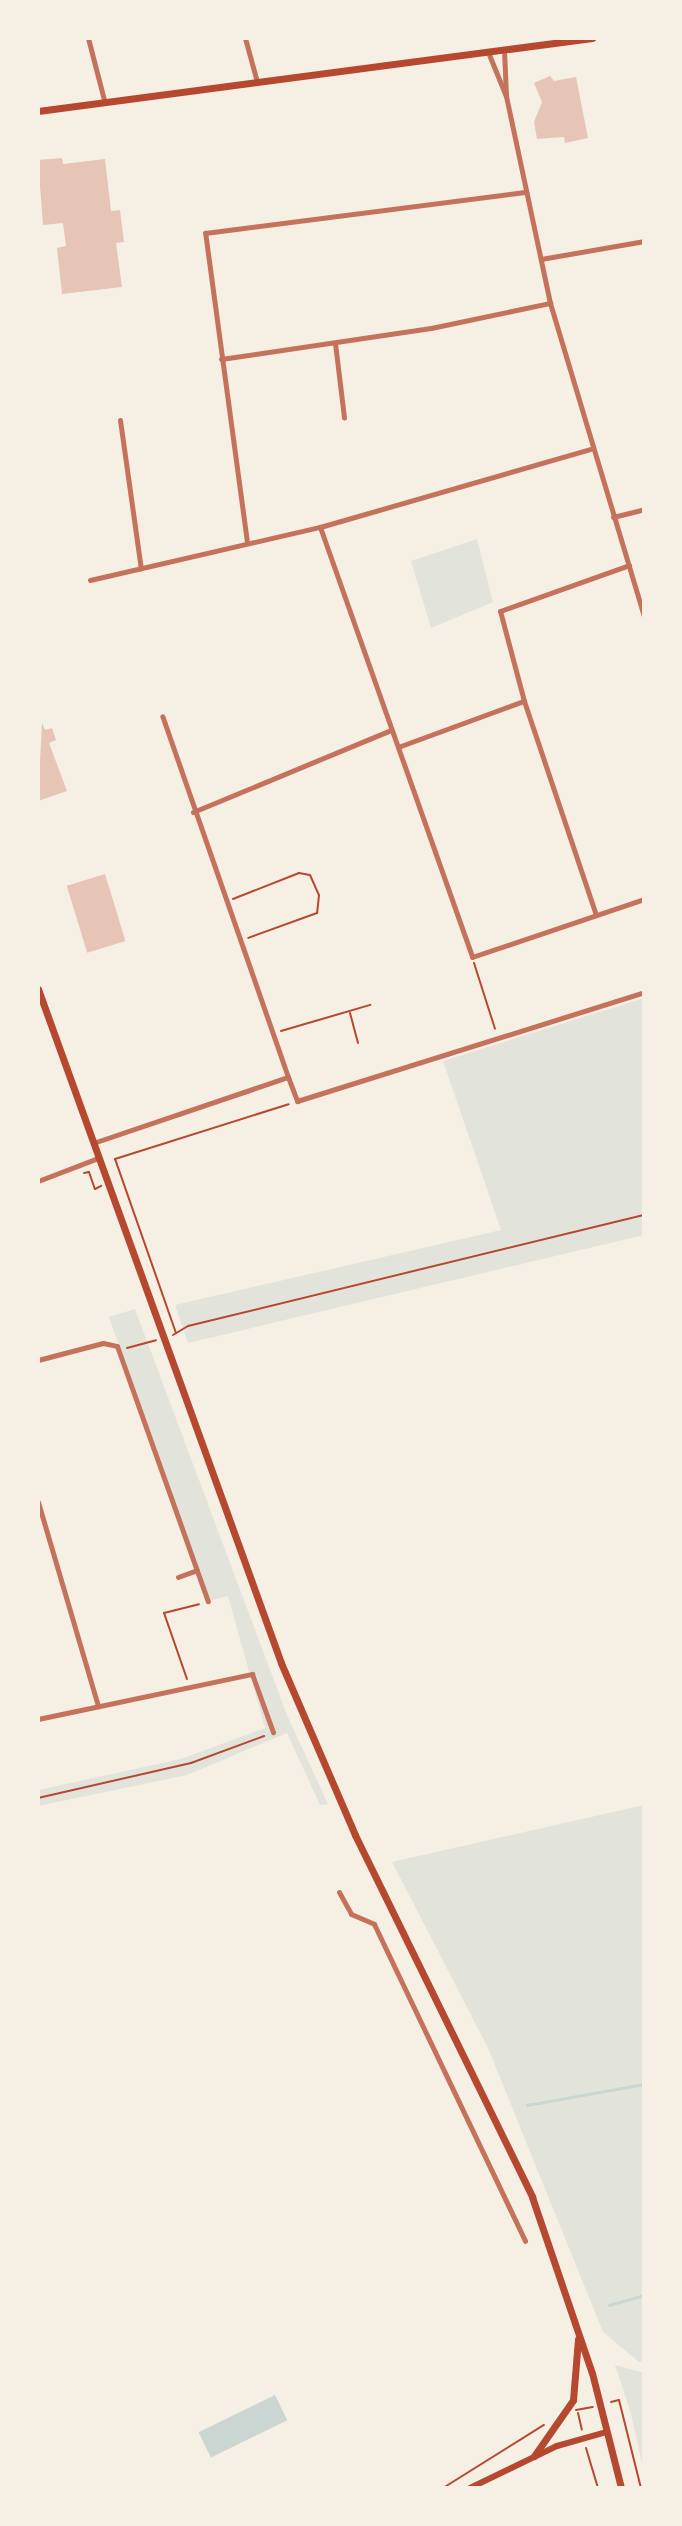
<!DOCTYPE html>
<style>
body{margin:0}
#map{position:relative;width:682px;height:2526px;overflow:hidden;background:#f6efe4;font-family:"IBM Plex Sans",sans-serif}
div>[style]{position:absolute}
.green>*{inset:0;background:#e2e4dc}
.water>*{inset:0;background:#c9d6d2;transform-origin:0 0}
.stream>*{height:3px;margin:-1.5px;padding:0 1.5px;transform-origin:1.5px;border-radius:1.5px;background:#c9d6d2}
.building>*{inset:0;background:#e6c5b7;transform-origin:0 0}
.path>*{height:2px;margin:-1px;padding:0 1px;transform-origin:1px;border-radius:1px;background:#b5482f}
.minor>*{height:5px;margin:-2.5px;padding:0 2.5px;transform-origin:2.5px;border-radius:2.5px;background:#c5725c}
.secondary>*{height:6px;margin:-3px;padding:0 3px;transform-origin:3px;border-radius:3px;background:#b5482f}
.primary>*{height:7px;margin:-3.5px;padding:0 3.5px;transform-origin:3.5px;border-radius:3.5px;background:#b5482f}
span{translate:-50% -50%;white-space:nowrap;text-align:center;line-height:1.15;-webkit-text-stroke:8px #f6efe4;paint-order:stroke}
.frame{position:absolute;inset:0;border:40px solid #f6efe4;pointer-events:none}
</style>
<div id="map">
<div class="green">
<div style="clip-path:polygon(477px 539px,493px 602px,431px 628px,411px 561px)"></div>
<div style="clip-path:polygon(644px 998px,644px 1235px,188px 1343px,175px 1305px,501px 1230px,443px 1061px)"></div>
<div style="clip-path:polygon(135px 1309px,287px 1715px,328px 1804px,320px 1805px,287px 1733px,187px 1775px,38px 1806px,38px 1790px,181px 1759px,265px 1728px,228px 1596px,208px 1601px,109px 1317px)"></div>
<div style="clip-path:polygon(644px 1805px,644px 2361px,639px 2362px,603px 2332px,488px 2048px,392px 1862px)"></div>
<div style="clip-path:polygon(615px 2365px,644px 2373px,644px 2472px,631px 2414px)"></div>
</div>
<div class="water">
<div style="left:275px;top:2395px;width:28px;height:85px;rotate:64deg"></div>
</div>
<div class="stream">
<div style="left:527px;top:2105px;width:119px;rotate:-10.2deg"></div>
<div style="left:609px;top:2305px;width:36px;rotate:-16deg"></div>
</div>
<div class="building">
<div style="clip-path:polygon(550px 76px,554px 81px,576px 77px,588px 138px,565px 143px,564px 137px,537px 139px,534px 122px,542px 102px,534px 83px)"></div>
<div style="clip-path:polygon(62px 158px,63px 164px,105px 159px,111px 211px,120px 210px,124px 242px,116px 243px,122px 287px,62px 294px,57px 248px,66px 246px,63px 223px,43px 225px,38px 160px)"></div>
<div style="clip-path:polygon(42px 723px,45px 730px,52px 728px,56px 740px,49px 743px,67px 791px,38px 801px)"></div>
<div style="left:105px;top:874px;width:70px;height:40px;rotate:73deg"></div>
</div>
<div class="path">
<div style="left:233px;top:899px;width:71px;rotate:-21.5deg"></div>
<div style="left:299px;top:873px;width:11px;rotate:10deg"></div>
<div style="left:310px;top:875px;width:22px;rotate:66deg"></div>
<div style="left:319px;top:895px;width:18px;rotate:96deg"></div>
<div style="left:317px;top:913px;width:73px;rotate:160.1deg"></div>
<div style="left:474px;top:963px;width:69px;rotate:72.3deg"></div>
<div style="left:350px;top:1013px;width:31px;rotate:75deg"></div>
<div style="left:281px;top:1031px;width:93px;rotate:-16.3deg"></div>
<div style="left:84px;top:1173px;width:5px;rotate:-11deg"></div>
<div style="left:89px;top:1172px;width:18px;rotate:71deg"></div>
<div style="left:95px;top:1189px;width:7px;rotate:-27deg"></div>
<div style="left:176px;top:1333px;width:184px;rotate:-109.3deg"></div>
<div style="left:115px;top:1159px;width:182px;rotate:-17.5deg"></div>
<div style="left:173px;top:1335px;width:17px;rotate:-31deg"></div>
<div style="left:188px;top:1326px;width:469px;rotate:-13.7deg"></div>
<div style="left:127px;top:1348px;width:30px;rotate:-15deg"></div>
<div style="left:187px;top:1679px;width:70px;rotate:-109.2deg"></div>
<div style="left:164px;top:1613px;width:36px;rotate:-14deg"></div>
<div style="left:38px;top:1798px;width:157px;rotate:-12.9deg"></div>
<div style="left:191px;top:1763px;width:78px;rotate:-20.3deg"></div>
<div style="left:611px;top:2402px;width:8px;rotate:-14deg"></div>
<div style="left:619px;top:2400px;width:91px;rotate:76deg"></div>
<div style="left:576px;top:2410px;width:17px;rotate:-10deg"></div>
<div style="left:578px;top:2413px;width:17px;rotate:77deg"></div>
<div style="left:586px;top:2448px;width:42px;rotate:73.3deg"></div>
<div style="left:443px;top:2488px;width:119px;rotate:-32deg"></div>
</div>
<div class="minor">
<div style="left:88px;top:38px;width:64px;rotate:75.5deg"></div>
<div style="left:245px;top:38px;width:46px;rotate:74.7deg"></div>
<div style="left:504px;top:50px;width:46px;rotate:87.5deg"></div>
<div style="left:506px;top:96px;width:212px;rotate:78deg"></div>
<div style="left:550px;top:303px;width:327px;rotate:73.3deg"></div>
<div style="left:488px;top:52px;width:48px;rotate:67.8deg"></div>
<div style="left:541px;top:259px;width:105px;rotate:-9.9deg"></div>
<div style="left:335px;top:343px;width:75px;rotate:83.1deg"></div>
<div style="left:221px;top:359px;width:212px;rotate:-8.4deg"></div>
<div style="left:431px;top:328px;width:122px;rotate:-11.9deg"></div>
<div style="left:120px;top:420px;width:150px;rotate:82deg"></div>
<div style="left:613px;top:517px;width:32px;rotate:-14deg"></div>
<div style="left:320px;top:527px;width:456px;rotate:70.5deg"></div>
<div style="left:472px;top:957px;width:182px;rotate:-18.6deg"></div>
<div style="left:247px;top:542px;width:312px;rotate:-97.7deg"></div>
<div style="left:205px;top:233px;width:324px;rotate:-7.3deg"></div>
<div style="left:90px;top:580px;width:236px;rotate:-13deg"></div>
<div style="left:320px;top:527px;width:281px;rotate:-16.1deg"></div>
<div style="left:398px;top:747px;width:134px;rotate:-20.1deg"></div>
<div style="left:193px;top:812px;width:214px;rotate:-22.5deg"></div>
<div style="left:596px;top:915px;width:226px;rotate:-108.6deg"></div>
<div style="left:524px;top:701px;width:93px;rotate:-104.9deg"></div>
<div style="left:500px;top:611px;width:137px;rotate:-19.6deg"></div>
<div style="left:288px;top:1077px;width:26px;rotate:69deg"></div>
<div style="left:297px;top:1101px;width:364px;rotate:-17.4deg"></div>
<div style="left:93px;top:1143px;width:206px;rotate:-18.7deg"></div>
<div style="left:288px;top:1077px;width:382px;rotate:-109.2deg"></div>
<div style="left:38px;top:1181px;width:64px;rotate:-21deg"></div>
<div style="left:38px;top:1360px;width:67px;rotate:-14.7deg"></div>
<div style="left:103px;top:1343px;width:14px;rotate:12deg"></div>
<div style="left:117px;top:1346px;width:271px;rotate:70.4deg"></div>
<div style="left:38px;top:1502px;width:213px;rotate:73.6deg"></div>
<div style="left:178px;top:1577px;width:20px;rotate:-20deg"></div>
<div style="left:38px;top:1719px;width:219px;rotate:-11.9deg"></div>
<div style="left:252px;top:1674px;width:62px;rotate:70.1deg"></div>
<div style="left:339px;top:1892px;width:25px;rotate:61deg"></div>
<div style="left:351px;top:1914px;width:25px;rotate:23deg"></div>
<div style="left:374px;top:1924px;width:351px;rotate:64.5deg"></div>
</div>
<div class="secondary">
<div style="left:470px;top:2488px;width:97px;rotate:-25.8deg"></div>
<div style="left:557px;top:2446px;width:51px;rotate:-15.9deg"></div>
</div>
<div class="primary">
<div style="left:38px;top:111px;width:559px;rotate:-7.51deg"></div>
<div style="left:38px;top:989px;width:716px;rotate:70.17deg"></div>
<div style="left:281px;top:1663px;width:187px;rotate:66.7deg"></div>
<div style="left:355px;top:1835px;width:403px;rotate:63.9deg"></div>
<div style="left:532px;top:2197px;width:186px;rotate:71.2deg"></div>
<div style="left:592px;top:2373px;width:119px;rotate:75.8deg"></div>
<div style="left:534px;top:2456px;width:68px;rotate:-55.1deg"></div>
<div style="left:573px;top:2400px;width:61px;rotate:-85.3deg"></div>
</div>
<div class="frame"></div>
</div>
